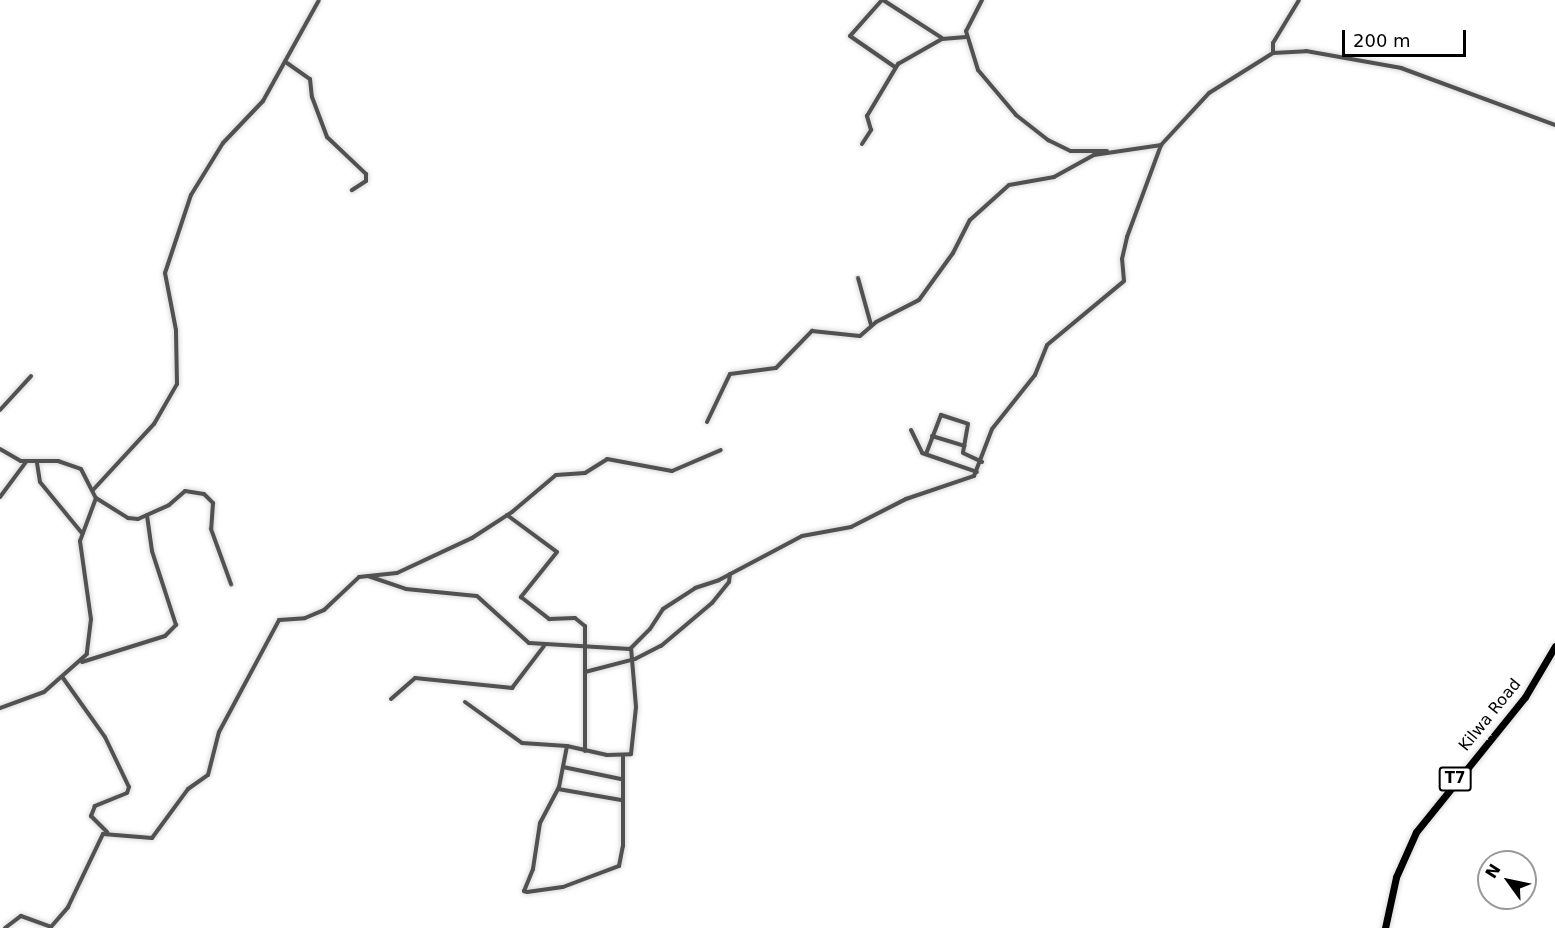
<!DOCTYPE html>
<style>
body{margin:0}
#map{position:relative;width:1555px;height:928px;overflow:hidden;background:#fff;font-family:"DejaVu Sans",sans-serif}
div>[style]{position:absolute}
.roads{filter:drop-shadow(0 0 2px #dbdbdb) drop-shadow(0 0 2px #dbdbdb)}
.street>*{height:4px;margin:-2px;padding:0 2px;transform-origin:2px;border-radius:2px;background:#515151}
.highway>*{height:7px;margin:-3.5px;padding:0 3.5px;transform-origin:3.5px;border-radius:3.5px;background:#000}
span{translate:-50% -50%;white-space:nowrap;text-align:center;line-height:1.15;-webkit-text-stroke:6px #fff;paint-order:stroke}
.shield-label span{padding:2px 4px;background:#fff;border:2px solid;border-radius:4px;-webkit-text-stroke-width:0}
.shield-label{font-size:15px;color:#000;font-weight:700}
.street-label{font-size:16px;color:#000}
.north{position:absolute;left:1477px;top:850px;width:60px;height:60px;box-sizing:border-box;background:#fff;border:2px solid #999;border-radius:50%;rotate:303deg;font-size:16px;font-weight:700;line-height:24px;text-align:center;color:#000}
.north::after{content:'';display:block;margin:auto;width:21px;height:27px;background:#000;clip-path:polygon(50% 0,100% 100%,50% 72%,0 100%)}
.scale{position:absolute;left:1342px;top:30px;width:124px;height:27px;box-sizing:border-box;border:3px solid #000;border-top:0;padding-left:8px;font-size:18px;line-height:21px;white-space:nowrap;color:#000;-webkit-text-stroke:4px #fff;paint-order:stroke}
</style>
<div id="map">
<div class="roads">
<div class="street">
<div style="left:882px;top:0;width:48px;rotate:131.6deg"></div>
<div style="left:850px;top:36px;width:55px;rotate:34.6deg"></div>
<div style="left:883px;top:0;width:70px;rotate:32.8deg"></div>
<div style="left:982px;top:0;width:35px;rotate:117deg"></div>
<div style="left:966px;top:31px;width:41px;rotate:72.9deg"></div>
<div style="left:978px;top:70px;width:59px;rotate:49.8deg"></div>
<div style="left:1016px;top:115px;width:41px;rotate:38deg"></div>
<div style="left:1048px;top:140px;width:25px;rotate:26deg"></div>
<div style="left:1071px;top:151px;width:36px"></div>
<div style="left:1273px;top:53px;width:10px;rotate:-90deg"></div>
<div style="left:1273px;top:43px;width:50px;rotate:-58.8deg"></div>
<div style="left:287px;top:63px;width:28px;rotate:35deg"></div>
<div style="left:310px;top:79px;width:18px;rotate:84deg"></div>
<div style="left:312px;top:97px;width:43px;rotate:69.4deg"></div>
<div style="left:327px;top:137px;width:54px;rotate:43.5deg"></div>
<div style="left:366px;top:174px;width:7px;rotate:90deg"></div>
<div style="left:366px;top:181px;width:17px;rotate:147deg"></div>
<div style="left:862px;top:144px;width:17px;rotate:-57deg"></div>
<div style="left:871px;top:130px;width:15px;rotate:-106deg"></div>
<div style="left:867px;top:116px;width:61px;rotate:-59.2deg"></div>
<div style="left:898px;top:64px;width:51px;rotate:-29.6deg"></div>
<div style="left:942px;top:39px;width:24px;rotate:-5deg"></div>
<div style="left:858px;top:278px;width:49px;rotate:74.5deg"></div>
<div style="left:0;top:410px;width:46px;rotate:-47.6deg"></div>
<div style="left:707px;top:422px;width:53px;rotate:-64.4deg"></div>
<div style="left:730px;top:374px;width:46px;rotate:-7.4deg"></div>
<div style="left:776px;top:368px;width:52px;rotate:-45.8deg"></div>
<div style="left:812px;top:331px;width:48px;rotate:5.9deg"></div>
<div style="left:860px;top:336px;width:21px;rotate:-41deg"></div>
<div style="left:876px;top:322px;width:48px;rotate:-27.1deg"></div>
<div style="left:919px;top:300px;width:58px;rotate:-54.1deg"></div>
<div style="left:953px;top:253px;width:37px;rotate:-63deg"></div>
<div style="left:970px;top:220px;width:52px;rotate:-41.9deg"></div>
<div style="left:1009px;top:185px;width:46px;rotate:-10.1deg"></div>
<div style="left:1054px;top:177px;width:46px;rotate:-28.8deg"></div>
<div style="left:1094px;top:155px;width:68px;rotate:-8.5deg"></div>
<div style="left:911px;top:430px;width:25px;rotate:64deg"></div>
<div style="left:922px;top:453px;width:58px;rotate:19.1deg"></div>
<div style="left:932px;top:436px;width:34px;rotate:17deg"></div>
<div style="left:0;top:449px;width:24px;rotate:30deg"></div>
<div style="left:21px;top:461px;width:37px"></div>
<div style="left:58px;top:461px;width:24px;rotate:19deg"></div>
<div style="left:81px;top:469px;width:33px;rotate:63deg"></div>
<div style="left:96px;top:498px;width:46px;rotate:110.4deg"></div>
<div style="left:80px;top:541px;width:79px;rotate:82deg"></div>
<div style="left:91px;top:619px;width:35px;rotate:97deg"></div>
<div style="left:87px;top:654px;width:57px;rotate:138.5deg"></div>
<div style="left:44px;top:692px;width:47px;rotate:160deg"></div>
<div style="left:926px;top:454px;width:42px;rotate:-69deg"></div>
<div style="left:941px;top:415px;width:28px;rotate:18deg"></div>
<div style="left:968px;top:424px;width:29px;rotate:100deg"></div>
<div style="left:963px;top:453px;width:21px;rotate:25deg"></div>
<div style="left:37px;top:463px;width:19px;rotate:81deg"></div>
<div style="left:40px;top:482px;width:65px;rotate:50.6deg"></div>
<div style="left:93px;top:490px;width:90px;rotate:-47.3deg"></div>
<div style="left:154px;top:424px;width:46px;rotate:-60.1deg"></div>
<div style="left:177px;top:384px;width:54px;rotate:-91.1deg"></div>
<div style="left:176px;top:330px;width:58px;rotate:-100.9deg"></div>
<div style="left:165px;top:273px;width:82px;rotate:-71.6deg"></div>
<div style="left:191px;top:195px;width:61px;rotate:-58.4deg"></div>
<div style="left:223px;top:143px;width:58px;rotate:-46.4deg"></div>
<div style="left:263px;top:101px;width:115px;rotate:-61deg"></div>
<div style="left:0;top:497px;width:44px;rotate:-53.4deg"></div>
<div style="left:96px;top:498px;width:38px;rotate:32deg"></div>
<div style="left:128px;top:518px;width:10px;rotate:6deg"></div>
<div style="left:138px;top:519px;width:34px;rotate:-24deg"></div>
<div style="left:169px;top:505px;width:21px;rotate:-41deg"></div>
<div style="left:185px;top:491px;width:19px;rotate:9deg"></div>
<div style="left:204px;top:494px;width:13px;rotate:45deg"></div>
<div style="left:213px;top:503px;width:26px;rotate:94deg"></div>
<div style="left:211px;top:529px;width:59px;rotate:70deg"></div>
<div style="left:507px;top:515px;width:62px;rotate:36.5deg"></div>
<div style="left:557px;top:552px;width:58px;rotate:128.7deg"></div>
<div style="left:521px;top:597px;width:36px;rotate:38deg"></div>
<div style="left:549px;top:619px;width:26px;rotate:-2deg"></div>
<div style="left:575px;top:618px;width:13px;rotate:39deg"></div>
<div style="left:585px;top:626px;width:125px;rotate:90deg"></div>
<div style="left:368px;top:576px;width:40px;rotate:18.9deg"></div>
<div style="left:406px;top:589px;width:71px;rotate:5.6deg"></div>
<div style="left:477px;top:596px;width:70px;rotate:42.1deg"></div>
<div style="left:529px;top:643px;width:101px;rotate:3.4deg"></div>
<div style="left:630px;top:649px;width:28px;rotate:-45deg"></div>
<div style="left:650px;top:629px;width:24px;rotate:-57deg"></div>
<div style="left:663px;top:609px;width:38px;rotate:-33deg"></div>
<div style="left:695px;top:588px;width:25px;rotate:-18deg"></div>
<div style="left:719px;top:580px;width:94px;rotate:-27.9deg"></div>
<div style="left:802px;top:536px;width:50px;rotate:-10.4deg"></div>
<div style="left:851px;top:527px;width:62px;rotate:-27deg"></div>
<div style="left:906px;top:499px;width:72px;rotate:-18.7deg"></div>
<div style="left:974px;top:476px;width:50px;rotate:-69deg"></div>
<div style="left:992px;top:429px;width:69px;rotate:-51.5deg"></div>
<div style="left:1035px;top:375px;width:32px;rotate:-68deg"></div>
<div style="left:1047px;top:345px;width:100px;rotate:-39.7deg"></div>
<div style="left:1124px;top:281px;width:22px;rotate:-95deg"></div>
<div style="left:1122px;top:259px;width:23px;rotate:-77deg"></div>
<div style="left:1127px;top:237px;width:98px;rotate:-69.7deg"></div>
<div style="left:1161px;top:145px;width:71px;rotate:-47.3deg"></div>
<div style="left:1209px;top:93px;width:75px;rotate:-32deg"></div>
<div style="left:1273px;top:53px;width:33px;rotate:-3deg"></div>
<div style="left:1306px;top:51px;width:97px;rotate:10.1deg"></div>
<div style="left:1401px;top:68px;width:164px;rotate:20.3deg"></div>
<div style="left:82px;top:662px;width:87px;rotate:-17.4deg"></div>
<div style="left:165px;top:636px;width:16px;rotate:-45deg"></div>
<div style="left:176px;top:625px;width:78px;rotate:-108deg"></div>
<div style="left:152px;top:551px;width:36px;rotate:-98deg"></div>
<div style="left:585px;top:672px;width:52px;rotate:-14.6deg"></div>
<div style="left:635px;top:659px;width:29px;rotate:-27deg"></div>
<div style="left:661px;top:646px;width:67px;rotate:-40.1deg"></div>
<div style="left:712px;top:603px;width:27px;rotate:-51deg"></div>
<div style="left:729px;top:582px;width:8px;rotate:-83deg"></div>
<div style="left:63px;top:678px;width:72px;rotate:54.6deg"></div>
<div style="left:105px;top:737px;width:55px;rotate:64.4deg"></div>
<div style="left:129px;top:787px;width:6px;rotate:108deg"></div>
<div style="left:127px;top:793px;width:35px;rotate:158deg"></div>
<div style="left:95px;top:806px;width:11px;rotate:112deg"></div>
<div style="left:91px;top:816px;width:23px;rotate:45deg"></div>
<div style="left:391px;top:699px;width:32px;rotate:-41deg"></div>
<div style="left:415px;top:678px;width:98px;rotate:5.9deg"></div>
<div style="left:512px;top:688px;width:53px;rotate:-52.7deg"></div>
<div style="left:465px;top:702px;width:70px;rotate:35.7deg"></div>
<div style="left:522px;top:743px;width:45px;rotate:3.8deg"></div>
<div style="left:567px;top:746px;width:41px;rotate:12.7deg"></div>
<div style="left:607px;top:755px;width:24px;rotate:-2deg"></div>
<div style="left:631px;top:754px;width:47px;rotate:-83.9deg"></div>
<div style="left:636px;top:707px;width:59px;rotate:-94.8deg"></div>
<div style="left:567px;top:746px;width:42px;rotate:101deg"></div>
<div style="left:559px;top:787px;width:41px;rotate:117.8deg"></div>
<div style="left:540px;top:823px;width:47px;rotate:98.7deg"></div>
<div style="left:533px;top:869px;width:24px;rotate:112deg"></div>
<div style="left:524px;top:891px;width:3px;rotate:18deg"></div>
<div style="left:527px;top:892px;width:36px;rotate:-8deg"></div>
<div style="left:563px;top:887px;width:60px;rotate:-20.6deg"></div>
<div style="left:619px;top:866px;width:20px;rotate:-79deg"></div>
<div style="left:623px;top:846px;width:91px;rotate:-90deg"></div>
<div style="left:563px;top:767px;width:59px;rotate:11.7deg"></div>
<div style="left:558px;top:789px;width:64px;rotate:9.9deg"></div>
<div style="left:5px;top:928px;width:20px;rotate:-37deg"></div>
<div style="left:21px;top:916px;width:32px;rotate:20deg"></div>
<div style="left:50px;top:928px;width:28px;rotate:-49deg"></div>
<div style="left:68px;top:907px;width:81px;rotate:-64.4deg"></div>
<div style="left:103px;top:834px;width:49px;rotate:4.7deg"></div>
<div style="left:152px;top:838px;width:61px;rotate:-53.7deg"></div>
<div style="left:188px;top:789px;width:24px;rotate:-35deg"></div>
<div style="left:208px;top:775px;width:44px;rotate:-75.7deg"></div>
<div style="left:219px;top:732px;width:127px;rotate:-61.8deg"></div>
<div style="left:279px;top:620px;width:26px;rotate:-4deg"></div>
<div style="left:305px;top:618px;width:21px;rotate:-23deg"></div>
<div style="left:324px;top:610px;width:48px;rotate:-43.3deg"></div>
<div style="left:359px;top:577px;width:38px;rotate:-6deg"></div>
<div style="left:397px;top:573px;width:83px;rotate:-25deg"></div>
<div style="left:472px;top:538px;width:48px;rotate:-33deg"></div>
<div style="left:512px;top:512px;width:57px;rotate:-40.1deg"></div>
<div style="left:556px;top:475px;width:29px;rotate:-4deg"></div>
<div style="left:585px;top:473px;width:26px;rotate:-32deg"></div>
<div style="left:607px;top:459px;width:66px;rotate:10.5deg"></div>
<div style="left:672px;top:471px;width:53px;rotate:-23.2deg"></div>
</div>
<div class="highway">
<div style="left:1385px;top:928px;width:52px;rotate:-77.8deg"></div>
<div style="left:1396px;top:877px;width:49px;rotate:-66deg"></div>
<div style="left:1416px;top:832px;width:174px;rotate:-51.1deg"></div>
<div style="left:1525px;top:697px;width:59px;rotate:-59.5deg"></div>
</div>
</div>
<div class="shield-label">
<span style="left:1455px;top:779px">T7</span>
</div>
<div class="street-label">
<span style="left:1490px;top:715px;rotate:-51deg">Kilwa Road</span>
</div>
<div class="north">N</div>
<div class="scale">200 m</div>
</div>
